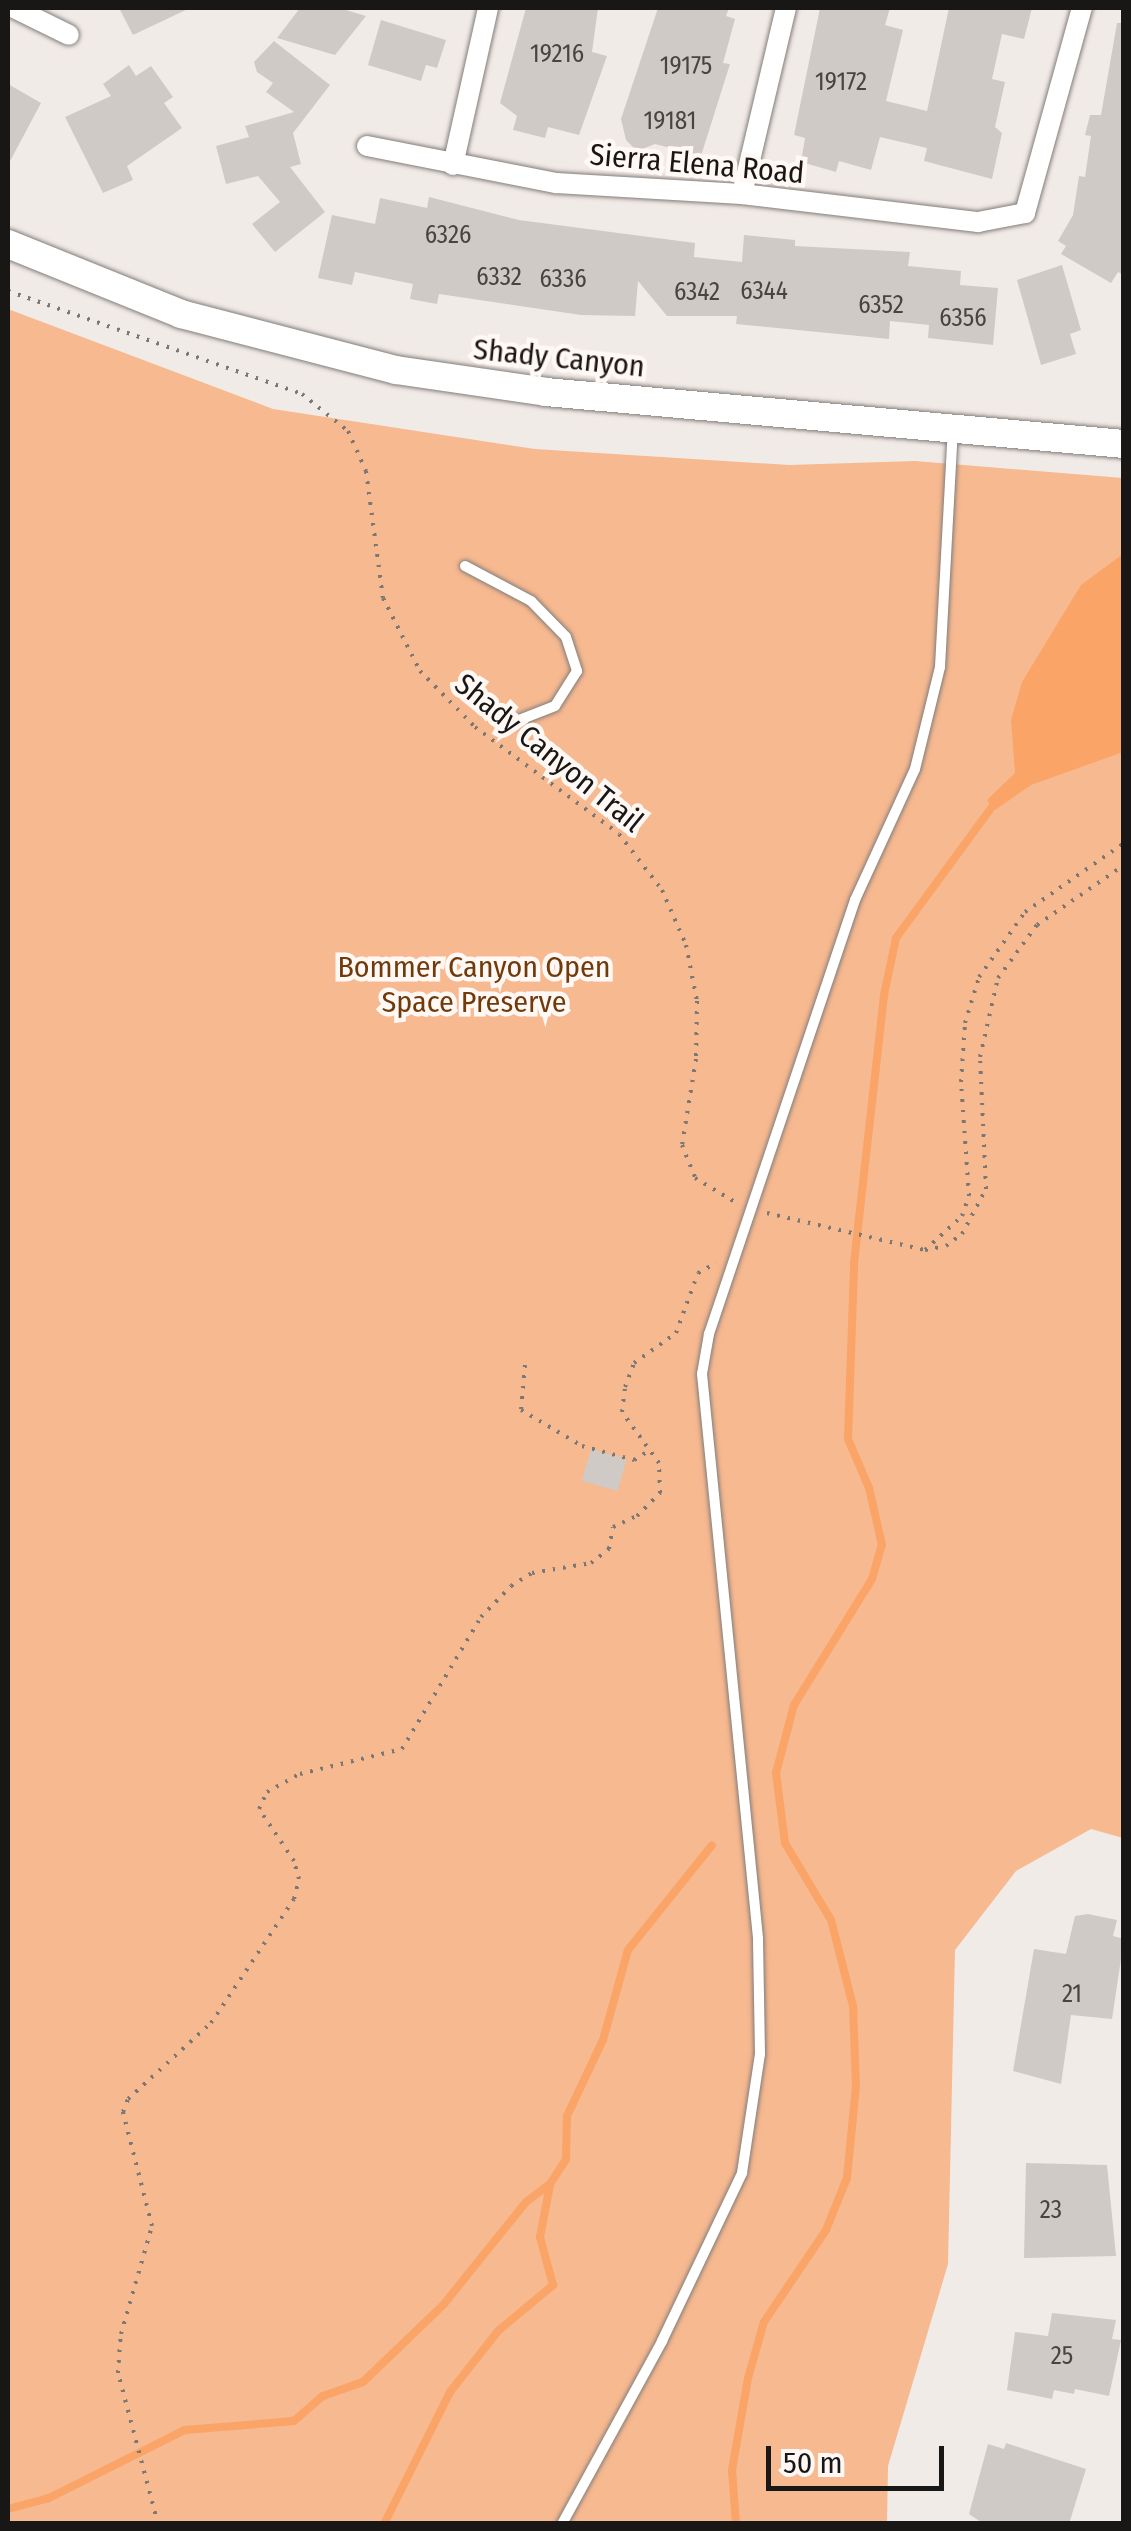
<!DOCTYPE html>
<style>
body{margin:0}
#map{position:relative;width:1131px;height:2531px;overflow:hidden;background:#f1ebe7;font-family:"Fira Sans Condensed",sans-serif}
div>[style]{position:absolute}
.green>*{inset:0;background:#f7b990}
.water>*{inset:0;background:#faa468}
.stream>*{height:8px;margin:-4px;padding:0 4px;transform-origin:4px;border-radius:4px;background:#faa468}
.building>*{inset:0;background:#d0cac6;transform-origin:0 0}
.path>*{height:4px;margin-top:-2px;transform-origin:0;background:repeating-linear-gradient(90deg,#7b7774 0 2.5px,transparent 0 10.5px)}
.roads{filter:drop-shadow(0 0 2px #837d7a) drop-shadow(0 0 2px #837d7a)}
.service>*{height:10px;margin:-5px;padding:0 5px;transform-origin:5px;border-radius:5px;background:#fff}
.minor>*{height:20px;margin:-10px;padding:0 10px;transform-origin:10px;border-radius:10px;background:#fff}
.secondary>*{height:28px;margin:-14px;padding:0 14px;transform-origin:14px;border-radius:14px;background:#fff}
span{translate:-50% -50%;white-space:nowrap;text-align:center;line-height:1.15;-webkit-text-stroke:9px #fff8f4;paint-order:stroke}
.number-label{font-size:25px;color:#474441}
.number-label span{-webkit-text-stroke-width:0}
.street-label{font-size:30px;color:#191715}
.park-label{font-size:30px;color:#703a0b}
.frame{position:absolute;inset:0;border:10px solid #191715;pointer-events:none}
.scale{position:absolute;left:766px;top:2446px;width:178px;height:45px;box-sizing:border-box;border:5px solid #191715;border-top:0;padding-left:12px;font-size:30px;line-height:35px;white-space:nowrap;color:#191715;-webkit-text-stroke:8px #fff8f4;paint-order:stroke}
</style>
<div id="map">
<div class="green">
<div style="clip-path:polygon(8px 309px,273px 409px,535px 449px,789px 465px,915px 461px,1123px 478px,1123px 1838px,1091px 1829px,1016px 1871px,955px 1950px,948px 2264px,888px 2466px,887px 2523px,8px 2523px)"></div>
</div>
<div class="water">
<div style="clip-path:polygon(1123px 554px,1123px 752px,1031px 785px,995px 810px,987px 800px,1015px 773px,1011px 720px,1022px 682px,1081px 585px)"></div>
</div>
<div class="stream">
<div style="left:8px;top:2509px;width:42px;rotate:-15deg"></div>
<div style="left:49px;top:2498px;width:152px;rotate:-26.6deg"></div>
<div style="left:185px;top:2430px;width:109px;rotate:-4.7deg"></div>
<div style="left:294px;top:2421px;width:38px;rotate:-41deg"></div>
<div style="left:323px;top:2396px;width:42px;rotate:-19.3deg"></div>
<div style="left:363px;top:2382px;width:112px;rotate:-43.9deg"></div>
<div style="left:444px;top:2304px;width:131px;rotate:-51.2deg"></div>
<div style="left:526px;top:2202px;width:30px;rotate:-37deg"></div>
<div style="left:550px;top:2184px;width:30px;rotate:-57deg"></div>
<div style="left:566px;top:2159px;width:43px;rotate:-88.7deg"></div>
<div style="left:567px;top:2116px;width:84px;rotate:-64.7deg"></div>
<div style="left:603px;top:2040px;width:93px;rotate:-74.5deg"></div>
<div style="left:628px;top:1950px;width:134px;rotate:-51.3deg"></div>
<div style="left:384px;top:2524px;width:148px;rotate:-63.4deg"></div>
<div style="left:450px;top:2392px;width:78px;rotate:-51.8deg"></div>
<div style="left:498px;top:2331px;width:72px;rotate:-39.9deg"></div>
<div style="left:553px;top:2285px;width:50px;rotate:-105.2deg"></div>
<div style="left:540px;top:2237px;width:53px;rotate:-79.1deg"></div>
<div style="left:736px;top:2524px;width:54px;rotate:-94.2deg"></div>
<div style="left:732px;top:2470px;width:93px;rotate:-80.1deg"></div>
<div style="left:748px;top:2378px;width:58px;rotate:-74.1deg"></div>
<div style="left:764px;top:2322px;width:111px;rotate:-56deg"></div>
<div style="left:826px;top:2230px;width:56px;rotate:-68deg"></div>
<div style="left:847px;top:2178px;width:91px;rotate:-84.4deg"></div>
<div style="left:856px;top:2087px;width:81px;rotate:-92.1deg"></div>
<div style="left:853px;top:2006px;width:89px;rotate:-104.3deg"></div>
<div style="left:831px;top:1920px;width:90px;rotate:-120.9deg"></div>
<div style="left:785px;top:1843px;width:71px;rotate:-97.3deg"></div>
<div style="left:776px;top:1773px;width:70px;rotate:-75.2deg"></div>
<div style="left:794px;top:1705px;width:148px;rotate:-58.2deg"></div>
<div style="left:872px;top:1579px;width:35px;rotate:-74deg"></div>
<div style="left:882px;top:1545px;width:58px;rotate:-102.8deg"></div>
<div style="left:869px;top:1488px;width:53px;rotate:-113.2deg"></div>
<div style="left:848px;top:1439px;width:176px;rotate:-88deg"></div>
<div style="left:854px;top:1263px;width:270px;rotate:-83.6deg"></div>
<div style="left:884px;top:995px;width:58px;rotate:-78.1deg"></div>
<div style="left:896px;top:938px;width:171px;rotate:-53.8deg"></div>
</div>
<div class="building">
<div style="clip-path:polygon(119px 8px,190px 8px,133px 35px)"></div>
<div style="clip-path:polygon(300px 8px,339px 8px,366px 16px,335px 55px,277px 38px)"></div>
<div style="clip-path:polygon(526px 8px,598px 8px,592px 52px,607px 56px,579px 135px,548px 127px,545px 138px,513px 130px,517px 116px,500px 103px)"></div>
<div style="clip-path:polygon(658px 8px,729px 8px,726px 16px,735px 19px,723px 63px,730px 64px,701px 156px,655px 144px,637px 151px,626px 140px,621px 119px)"></div>
<div style="clip-path:polygon(820px 8px,890px 8px,885px 25px,903px 30px,886px 101px,927px 111px,949px 8px,1032px 8px,1024px 39px,1002px 34px,992px 79px,1005px 82px,995px 127px,1002px 133px,992px 179px,924px 161px,927px 148px,880px 137px,871px 170px,839px 161px,836px 172px,801px 162px,805px 138px,794px 135px)"></div>
<div style="clip-path:polygon(381px 20px,446px 40px,437px 68px,426px 65px,421px 81px,368px 65px)"></div>
<div style="clip-path:polygon(1117px 23px,1124px 23px,1124px 275px,1118px 272px,1111px 283px,1061px 254px,1066px 246px,1058px 241px,1073px 215px,1079px 176px,1085px 177px,1091px 136px,1085px 135px,1090px 115px,1101px 115px)"></div>
<div style="clip-path:polygon(274px 41px,330px 85px,293px 133px,301px 164px,290px 167px,325px 212px,275px 252px,252px 224px,280px 202px,258px 176px,226px 184px,216px 146px,249px 137px,245px 126px,294px 112px,266px 92px,273px 83px,257px 72px,254px 62px)"></div>
<div style="clip-path:polygon(129px 65px,136px 76px,151px 66px,173px 97px,164px 103px,182px 128px,127px 166px,133px 180px,103px 193px,65px 117px,111px 96px,103px 84px)"></div>
<div style="clip-path:polygon(8px 84px,41px 103px,8px 165px)"></div>
<div style="clip-path:polygon(429px 197px,519px 220px,695px 243px,694px 257px,742px 262px,744px 235px,795px 240px,795px 246px,910px 252px,908px 266px,961px 271px,960px 285px,998px 288px,993px 345px,928px 338px,929px 325px,890px 321px,889px 339px,736px 324px,737px 316px,667px 316px,638px 281px,635px 316px,581px 315px,439px 294px,437px 304px,410px 299px,413px 284px,355px 272px,352px 285px,318px 278px,332px 215px,375px 224px,380px 198px,427px 208px)"></div>
<div style="clip-path:polygon(1062px 265px,1081px 330px,1070px 334px,1076px 354px,1041px 365px,1017px 280px)"></div>
<div style="left:591px;top:1449px;width:37px;height:33px;rotate:16deg"></div>
<div style="clip-path:polygon(1088px 1914px,1117px 1920px,1113px 1936px,1124px 1939px,1112px 2019px,1071px 2015px,1061px 2084px,1013px 2071px,1034px 1949px,1066px 1954px,1075px 1916px)"></div>
<div style="clip-path:polygon(1026px 2163px,1107px 2165px,1116px 2256px,1024px 2258px)"></div>
<div style="clip-path:polygon(1052px 2313px,1116px 2320px,1112px 2339px,1121px 2340px,1109px 2396px,1075px 2389px,1074px 2394px,1054px 2390px,1052px 2399px,1007px 2390px,1015px 2332px,1048px 2336px)"></div>
<div style="clip-path:polygon(1006px 2443px,1086px 2469px,1069px 2524px,984px 2524px,969px 2514px,988px 2444px,1004px 2449px)"></div>
</div>
<div class="path">
<div style="left:8px;top:291px;width:312px;rotate:19.3deg"></div>
<div style="left:302px;top:394px;width:59px;rotate:38.8deg"></div>
<div style="left:348px;top:431px;width:44px;rotate:65.8deg"></div>
<div style="left:366px;top:471px;width:128px;rotate:82.4deg"></div>
<div style="left:383px;top:598px;width:82px;rotate:63.1deg"></div>
<div style="left:420px;top:671px;width:78px;rotate:45.5deg"></div>
<div style="left:475px;top:727px;width:179px;rotate:36.6deg"></div>
<div style="left:619px;top:834px;width:71px;rotate:52.5deg"></div>
<div style="left:662px;top:890px;width:60px;rotate:66.4deg"></div>
<div style="left:686px;top:945px;width:57px;rotate:78.9deg"></div>
<div style="left:697px;top:1001px;width:58px;rotate:91deg"></div>
<div style="left:696px;top:1059px;width:87px;rotate:99.2deg"></div>
<div style="left:682px;top:1145px;width:35px;rotate:68deg"></div>
<div style="left:695px;top:1178px;width:47px;rotate:31deg"></div>
<div style="left:767px;top:1213px;width:162px;rotate:13.2deg"></div>
<div style="left:925px;top:1250px;width:21px;rotate:-11deg"></div>
<div style="left:946px;top:1246px;width:20px;rotate:-37deg"></div>
<div style="left:962px;top:1234px;width:51px;rotate:-61.9deg"></div>
<div style="left:986px;top:1189px;width:132px;rotate:-92.6deg"></div>
<div style="left:980px;top:1057px;width:81px;rotate:-77.2deg"></div>
<div style="left:998px;top:978px;width:66px;rotate:-53.7deg"></div>
<div style="left:1037px;top:925px;width:106px;rotate:-34.6deg"></div>
<div style="left:925px;top:1250px;width:50px;rotate:-42.6deg"></div>
<div style="left:962px;top:1216px;width:21px;rotate:-71deg"></div>
<div style="left:969px;top:1196px;width:114px;rotate:-94deg"></div>
<div style="left:961px;top:1082px;width:59px;rotate:-86.1deg"></div>
<div style="left:965px;top:1023px;width:48px;rotate:-73.1deg"></div>
<div style="left:979px;top:977px;width:80px;rotate:-54.7deg"></div>
<div style="left:1025px;top:912px;width:121px;rotate:-34.9deg"></div>
<div style="left:525px;top:1365px;width:45px;rotate:95.1deg"></div>
<div style="left:521px;top:1410px;width:71px;rotate:30.5deg"></div>
<div style="left:582px;top:1446px;width:54px;rotate:15.1deg"></div>
<div style="left:634px;top:1460px;width:19px;rotate:-32deg"></div>
<div style="left:158px;top:2524px;width:156px;rotate:-104.8deg"></div>
<div style="left:118px;top:2373px;width:39px;rotate:-86deg"></div>
<div style="left:121px;top:2334px;width:112px;rotate:-74deg"></div>
<div style="left:152px;top:2226px;width:118px;rotate:-104.3deg"></div>
<div style="left:123px;top:2112px;width:14px;rotate:-69deg"></div>
<div style="left:128px;top:2099px;width:113px;rotate:-42.5deg"></div>
<div style="left:211px;top:2023px;width:149px;rotate:-56.2deg"></div>
<div style="left:294px;top:1899px;width:21px;rotate:-76deg"></div>
<div style="left:299px;top:1879px;width:19px;rotate:-106deg"></div>
<div style="left:294px;top:1861px;width:63px;rotate:-123.9deg"></div>
<div style="left:259px;top:1809px;width:19px;rotate:-65deg"></div>
<div style="left:267px;top:1792px;width:38px;rotate:-29deg"></div>
<div style="left:300px;top:1774px;width:105px;rotate:-13.8deg"></div>
<div style="left:402px;top:1749px;width:154px;rotate:-59.1deg"></div>
<div style="left:481px;top:1617px;width:43px;rotate:-45.9deg"></div>
<div style="left:511px;top:1586px;width:25px;rotate:-32deg"></div>
<div style="left:532px;top:1573px;width:60px;rotate:-9.6deg"></div>
<div style="left:591px;top:1563px;width:23px;rotate:-38deg"></div>
<div style="left:609px;top:1549px;width:22px;rotate:-80deg"></div>
<div style="left:613px;top:1527px;width:26px;rotate:-25deg"></div>
<div style="left:637px;top:1516px;width:33px;rotate:-45deg"></div>
<div style="left:660px;top:1493px;width:30px;rotate:-92deg"></div>
<div style="left:659px;top:1463px;width:63px;rotate:-126deg"></div>
<div style="left:622px;top:1412px;width:25px;rotate:-83deg"></div>
<div style="left:625px;top:1387px;width:26px;rotate:-69deg"></div>
<div style="left:634px;top:1363px;width:52px;rotate:-35.5deg"></div>
<div style="left:676px;top:1333px;width:64px;rotate:-69.9deg"></div>
<div style="left:698px;top:1273px;width:21px;rotate:-29deg"></div>
</div>
<div class="roads">
<div class="service">
<div style="left:465px;top:566px;width:75px;rotate:27.9deg"></div>
<div style="left:531px;top:601px;width:50px;rotate:45.8deg"></div>
<div style="left:566px;top:637px;width:36px;rotate:72deg"></div>
<div style="left:577px;top:671px;width:41px;rotate:122.2deg"></div>
<div style="left:555px;top:706px;width:44px;rotate:158.7deg"></div>
<div style="left:562px;top:2524px;width:209px;rotate:-61.3deg"></div>
<div style="left:662px;top:2341px;width:186px;rotate:-64.5deg"></div>
<div style="left:742px;top:2173px;width:120px;rotate:-81.4deg"></div>
<div style="left:760px;top:2054px;width:116px;rotate:-91deg"></div>
<div style="left:758px;top:1938px;width:567px;rotate:-95.67deg"></div>
<div style="left:702px;top:1374px;width:41px;rotate:-80.1deg"></div>
<div style="left:709px;top:1334px;width:458px;rotate:-71.4deg"></div>
<div style="left:855px;top:900px;width:144px;rotate:-65.4deg"></div>
<div style="left:915px;top:769px;width:105px;rotate:-76.2deg"></div>
<div style="left:940px;top:667px;width:238px;rotate:-86.9deg"></div>
</div>
<div class="minor">
<div style="left:14px;top:8px;width:61px;rotate:26.1deg"></div>
<div style="left:367px;top:146px;width:193px;rotate:11.1deg"></div>
<div style="left:556px;top:183px;width:186px;rotate:3.4deg"></div>
<div style="left:742px;top:194px;width:238px;rotate:6.8deg"></div>
<div style="left:978px;top:222px;width:48px;rotate:-10.8deg"></div>
<div style="left:1025px;top:213px;width:213px;rotate:-74.5deg"></div>
<div style="left:453px;top:165px;width:161px;rotate:-77.4deg"></div>
<div style="left:742px;top:194px;width:191px;rotate:-76.7deg"></div>
</div>
<div class="secondary">
<div style="left:8px;top:244px;width:187px;rotate:22deg"></div>
<div style="left:181px;top:314px;width:222px;rotate:14.6deg"></div>
<div style="left:396px;top:370px;width:152px;rotate:8.3deg"></div>
<div style="left:546px;top:392px;width:580px;rotate:5.14deg"></div>
</div>
</div>
<div class="number-label">
<span style="left:557px;top:54px">19216</span>
<span style="left:686px;top:66px">19175</span>
<span style="left:841px;top:82px">19172</span>
<span style="left:670px;top:121px">19181</span>
<span style="left:448px;top:235px">6326</span>
<span style="left:499px;top:277px">6332</span>
<span style="left:563px;top:279px">6336</span>
<span style="left:764px;top:291px">6344</span>
<span style="left:697px;top:292px">6342</span>
<span style="left:881px;top:305px">6352</span>
<span style="left:963px;top:318px">6356</span>
<span style="left:1072px;top:1994px">21</span>
<span style="left:1051px;top:2210px">23</span>
<span style="left:1062px;top:2356px">25</span>
</div>
<div class="street-label">
<span style="left:697px;top:164px;rotate:5deg">Sierra Elena Road</span>
<span style="left:559px;top:358px;rotate:6deg">Shady Canyon</span>
<span style="left:549px;top:753px;rotate:39deg">Shady Canyon Trail</span>
</div>
<div class="park-label">
<span style="left:474px;top:984px">Bommer Canyon Open<br>Space Preserve</span>
</div>
<div class="frame"></div>
<div class="scale">50 m</div>
</div>
